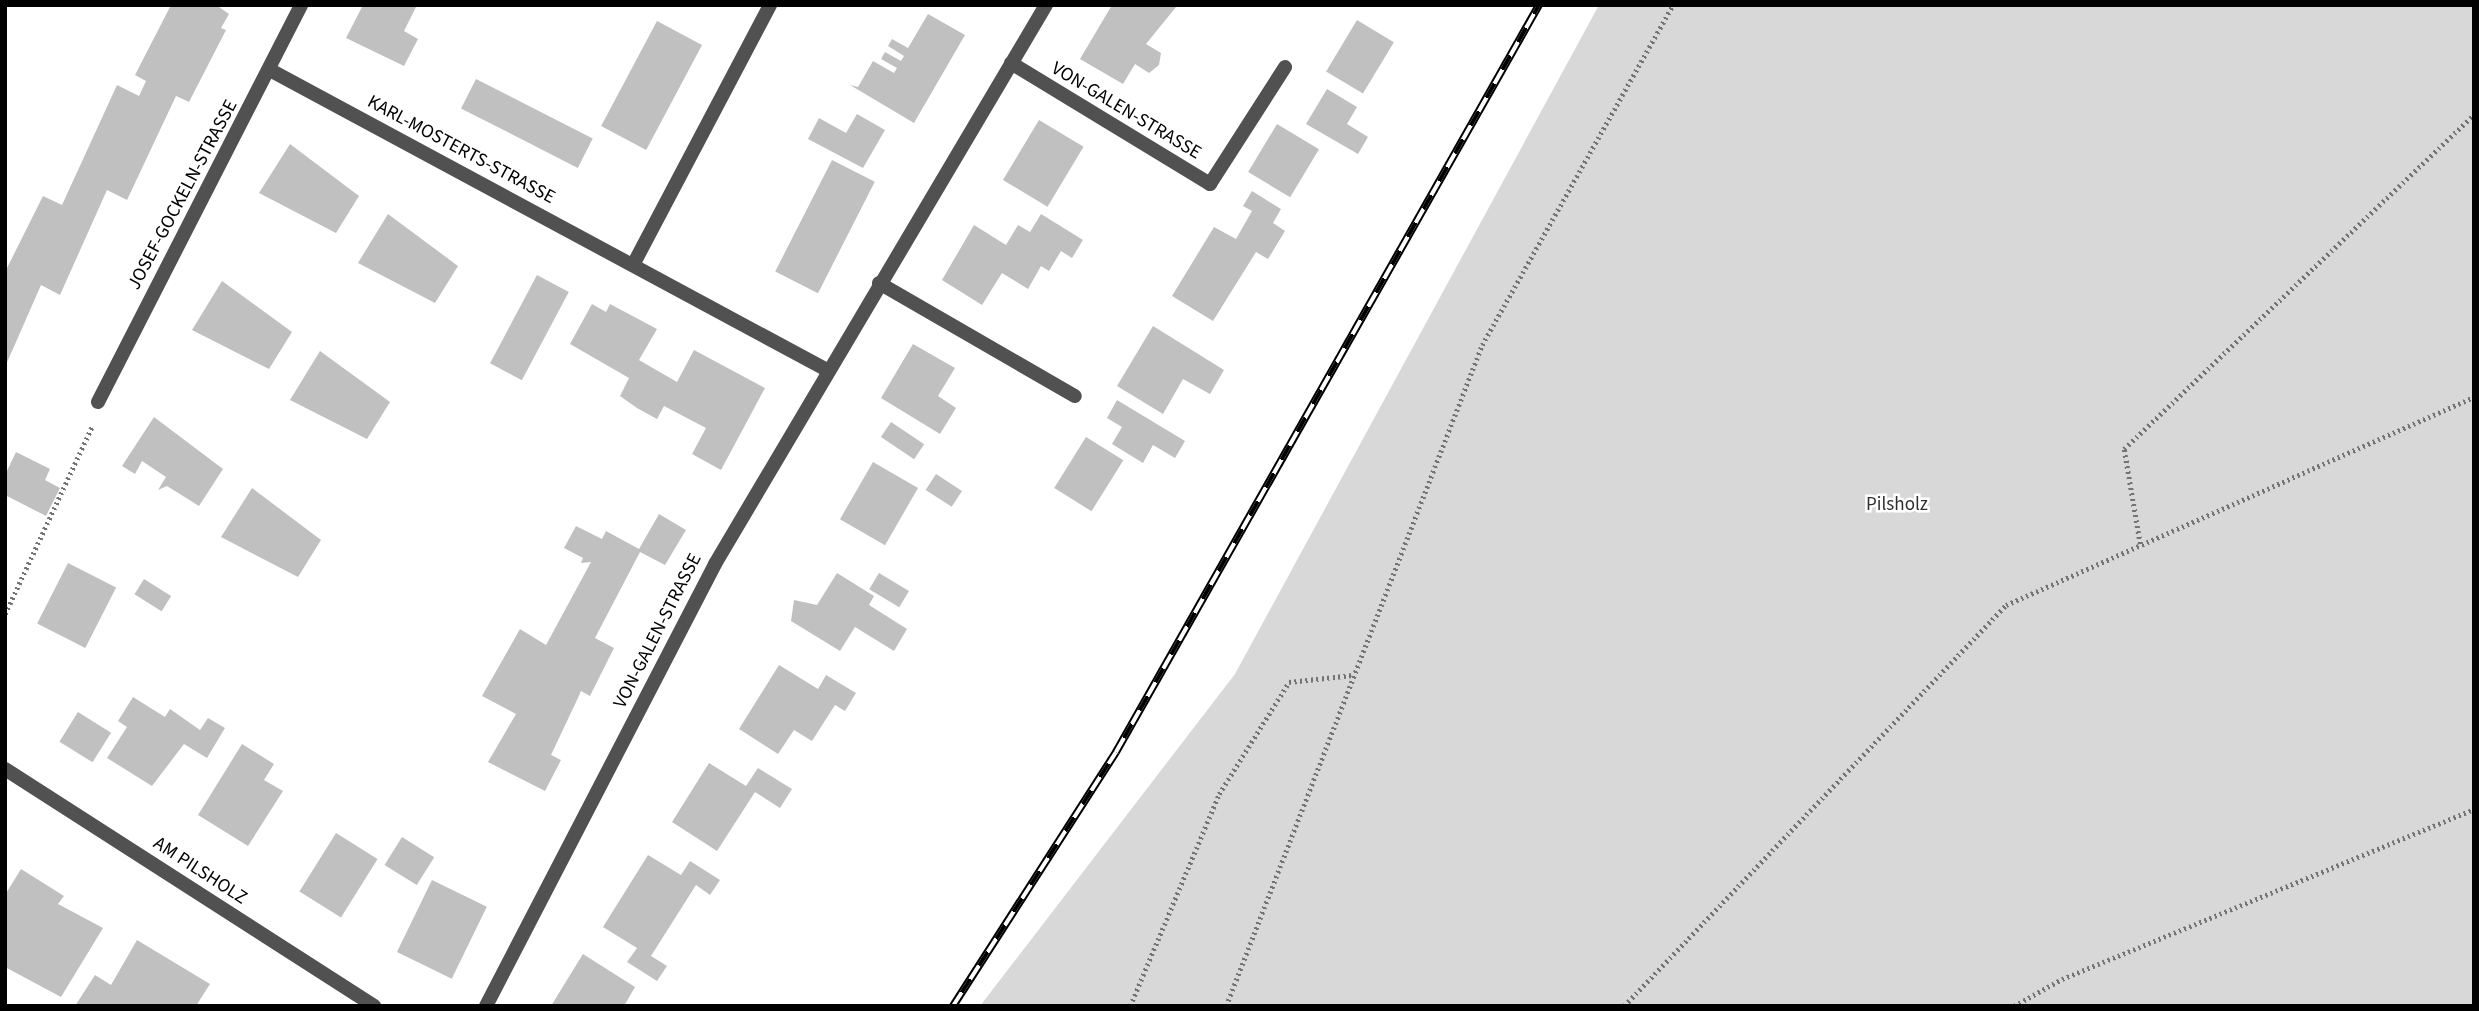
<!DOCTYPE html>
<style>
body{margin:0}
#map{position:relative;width:2479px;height:1011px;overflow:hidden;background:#fff;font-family:"Source Sans 3",sans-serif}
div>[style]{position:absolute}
.green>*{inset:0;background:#d8d8d8}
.building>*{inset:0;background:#c0c0c0;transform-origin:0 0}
.path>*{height:4.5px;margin-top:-2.25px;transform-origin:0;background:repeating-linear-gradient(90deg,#737373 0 2px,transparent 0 5.5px)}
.lane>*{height:14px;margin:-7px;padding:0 7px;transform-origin:7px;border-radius:7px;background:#515151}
.street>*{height:14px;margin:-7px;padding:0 7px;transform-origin:7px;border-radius:7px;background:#515151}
.rail>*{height:8px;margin-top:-4px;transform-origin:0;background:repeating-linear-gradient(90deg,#fff 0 16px,#000 0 32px);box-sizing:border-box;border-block:2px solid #000}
span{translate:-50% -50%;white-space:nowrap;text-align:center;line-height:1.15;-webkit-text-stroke:5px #fff;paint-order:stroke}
.street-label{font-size:19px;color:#000}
.park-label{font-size:19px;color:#2f2f2f}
.frame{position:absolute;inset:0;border:7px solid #000;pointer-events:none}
</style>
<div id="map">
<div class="green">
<div style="clip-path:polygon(1599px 5px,2474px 5px,2474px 1006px,980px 1006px,1235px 674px)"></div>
</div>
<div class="building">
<div style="clip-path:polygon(171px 5px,216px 5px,229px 14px,221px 28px,226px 30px,189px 102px,176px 96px,127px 200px,107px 190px,60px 295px,41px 285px,5px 367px,7px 268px,43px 196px,62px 205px,117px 85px,139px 96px,146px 81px,135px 75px)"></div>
<div style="clip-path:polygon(363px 5px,417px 5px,404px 31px,418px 39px,404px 66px,346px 38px)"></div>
<div style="clip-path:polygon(1112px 5px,1176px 7px,1146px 44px,1161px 53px,1159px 65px,1149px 73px,1135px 64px,1123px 84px,1080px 59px)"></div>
<div style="clip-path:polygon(928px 14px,965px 35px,914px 123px,850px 85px,858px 87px,873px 61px,894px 73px,897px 68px,881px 59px,885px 52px,901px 61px,904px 56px,888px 46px,892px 39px,908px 48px)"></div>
<div style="left:1357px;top:20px;width:43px;height:60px;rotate:31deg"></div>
<div style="left:657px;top:21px;width:51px;height:119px;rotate:28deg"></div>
<div style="left:476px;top:79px;width:131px;height:33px;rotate:27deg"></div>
<div style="clip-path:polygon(1327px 89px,1357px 107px,1347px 124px,1368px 137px,1358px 154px,1306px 124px)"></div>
<div style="clip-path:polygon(857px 114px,885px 130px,863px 168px,808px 139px,819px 118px,846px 133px)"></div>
<div style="left:1039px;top:120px;width:52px;height:70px;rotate:31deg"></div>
<div style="left:1277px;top:124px;width:49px;height:56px;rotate:31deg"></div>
<div style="clip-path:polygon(290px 144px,359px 196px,336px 233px,259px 193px)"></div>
<div style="left:832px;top:160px;width:48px;height:125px;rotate:27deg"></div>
<div style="clip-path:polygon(1252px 191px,1281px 209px,1273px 223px,1285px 231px,1268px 259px,1256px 252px,1213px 321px,1172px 296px,1214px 227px,1236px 239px,1252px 211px,1243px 206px)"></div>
<div style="clip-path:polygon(388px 214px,458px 266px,435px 303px,358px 263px)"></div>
<div style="clip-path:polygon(1041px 214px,1083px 240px,1072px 258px,1061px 251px,1049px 271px,1041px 266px,1028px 289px,1002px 273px,982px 305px,942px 280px,974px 225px,1006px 245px,1018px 225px,1030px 232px)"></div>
<div style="left:537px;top:275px;width:36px;height:100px;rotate:28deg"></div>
<div style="clip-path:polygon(222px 281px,292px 332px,269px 369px,192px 330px)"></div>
<div style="clip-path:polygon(592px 304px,606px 312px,610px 304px,657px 329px,639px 360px,677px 382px,694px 350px,765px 388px,721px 470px,692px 454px,706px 428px,664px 406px,657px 419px,637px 408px,620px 396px,629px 378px,570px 344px)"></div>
<div style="clip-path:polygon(1153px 326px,1224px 370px,1210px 394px,1183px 379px,1163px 414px,1117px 386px)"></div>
<div style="clip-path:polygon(913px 344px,955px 368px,938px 396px,956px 408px,940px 434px,881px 398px)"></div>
<div style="clip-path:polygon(320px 351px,390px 402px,367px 439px,290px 400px)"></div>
<div style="clip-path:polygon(1117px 400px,1185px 441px,1175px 458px,1153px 445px,1143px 463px,1112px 444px,1122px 427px,1107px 418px)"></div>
<div style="clip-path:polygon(154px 417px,223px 469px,199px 506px,167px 486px,158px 490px,166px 477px,142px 461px,135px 474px,122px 466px)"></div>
<div style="left:891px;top:422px;width:40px;height:18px;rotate:34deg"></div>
<div style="left:1086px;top:437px;width:44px;height:60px;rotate:32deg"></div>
<div style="clip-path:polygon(16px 452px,50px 469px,45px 480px,60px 488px,46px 516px,5px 495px,5px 475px)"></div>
<div style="left:873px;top:462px;width:52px;height:66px;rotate:30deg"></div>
<div style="left:936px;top:474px;width:31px;height:19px;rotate:33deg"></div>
<div style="clip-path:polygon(252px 488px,321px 540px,298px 577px,221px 537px)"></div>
<div style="clip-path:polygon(659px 514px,686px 530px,665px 565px,640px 552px,595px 638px,614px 648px,590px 696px,581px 691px,577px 700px,551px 755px,561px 760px,545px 791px,488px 762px,516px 714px,482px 696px,520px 629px,546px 645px,591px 562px,581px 563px,583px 558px,564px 548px,576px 526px,602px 539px,606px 531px,639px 549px)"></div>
<div style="left:68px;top:563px;width:54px;height:68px;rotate:27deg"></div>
<div style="clip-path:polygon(837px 573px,874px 596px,869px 605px,907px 629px,894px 651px,855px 627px,840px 651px,791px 621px,794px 600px,817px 605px)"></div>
<div style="left:879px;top:573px;width:35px;height:19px;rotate:31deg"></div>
<div style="left:144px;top:579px;width:32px;height:18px;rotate:32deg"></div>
<div style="clip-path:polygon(779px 665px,818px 689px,826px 675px,856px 693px,845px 711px,835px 705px,812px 741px,794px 730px,778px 754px,739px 729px)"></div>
<div style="clip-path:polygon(133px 697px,165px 717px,170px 709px,200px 730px,208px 718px,225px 728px,207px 758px,184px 744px,152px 786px,107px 758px,127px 727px,118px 721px)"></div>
<div style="left:78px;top:712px;width:39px;height:35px;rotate:32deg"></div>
<div style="clip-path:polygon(242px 744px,274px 764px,264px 780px,283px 791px,248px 846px,198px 815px)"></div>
<div style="clip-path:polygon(709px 763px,746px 786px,758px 768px,792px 789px,780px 808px,755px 792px,717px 851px,672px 822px)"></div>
<div style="left:336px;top:833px;width:49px;height:69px;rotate:32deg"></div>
<div style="left:402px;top:837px;width:38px;height:33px;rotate:32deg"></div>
<div style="clip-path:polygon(648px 855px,681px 875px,690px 861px,720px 880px,710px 895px,696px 885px,651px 956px,667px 966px,657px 981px,627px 962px,637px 948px,603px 927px)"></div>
<div style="clip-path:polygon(21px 869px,64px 896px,58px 904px,103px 928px,61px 997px,5px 967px,5px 895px)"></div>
<div style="left:432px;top:880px;width:61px;height:80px;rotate:26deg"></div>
<div style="clip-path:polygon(137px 940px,210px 984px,196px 1006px,75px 1006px,95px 975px,111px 985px)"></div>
<div style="clip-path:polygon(583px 954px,635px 987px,624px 1006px,551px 1006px)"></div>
</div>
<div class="path">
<div style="left:2140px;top:544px;width:96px;rotate:-99.6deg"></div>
<div style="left:2124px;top:449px;width:484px;rotate:-43.7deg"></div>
<div style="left:5px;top:614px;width:206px;rotate:-65.1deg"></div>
<div style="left:1130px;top:1006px;width:230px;rotate:-67.2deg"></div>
<div style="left:1219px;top:794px;width:132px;rotate:-58deg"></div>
<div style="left:1289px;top:682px;width:64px;rotate:-6.2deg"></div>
<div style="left:1226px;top:1006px;width:709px;rotate:-68.83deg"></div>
<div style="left:1482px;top:345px;width:390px;rotate:-60.7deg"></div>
<div style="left:1624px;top:1006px;width:554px;rotate:-46.39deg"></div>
<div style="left:2006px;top:605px;width:512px;rotate:-23.96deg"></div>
<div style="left:2014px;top:1006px;width:55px;rotate:-29.4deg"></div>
<div style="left:2062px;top:979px;width:446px;rotate:-22.4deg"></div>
</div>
<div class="lane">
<div style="left:1011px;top:63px;width:233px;rotate:31.3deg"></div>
<div style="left:1210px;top:184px;width:139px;rotate:-57.3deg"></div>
<div style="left:633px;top:265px;width:294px;rotate:-62.2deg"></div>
<div style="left:879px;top:283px;width:226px;rotate:30deg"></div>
</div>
<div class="street">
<div style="left:270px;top:70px;width:633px;rotate:28.31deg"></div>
<div style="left:98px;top:402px;width:446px;rotate:-62.9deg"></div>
<div style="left:5px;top:769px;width:439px;rotate:32.7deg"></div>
<div style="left:486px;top:1006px;width:498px;rotate:-62.6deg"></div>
<div style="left:715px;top:564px;width:650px;rotate:-59.37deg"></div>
</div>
<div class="rail">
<div style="left:953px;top:1006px;width:302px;rotate:-57.3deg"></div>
<div style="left:1116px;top:752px;width:858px;rotate:-60.48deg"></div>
</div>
<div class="street-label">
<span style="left:1126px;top:111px;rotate:31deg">VON-GALEN-STRASSE</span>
<span style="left:461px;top:150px;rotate:28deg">KARL-MOSTERTS-STRASSE</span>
<span style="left:183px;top:195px;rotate:-62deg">JOSEF-GOCKELN-STRASSE</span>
<span style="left:658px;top:631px;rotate:-63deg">VON-GALEN-STRASSE</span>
<span style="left:200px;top:871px;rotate:33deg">AM PILSHOLZ</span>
</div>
<div class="park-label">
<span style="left:1897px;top:505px">Pilsholz</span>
</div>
<div class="frame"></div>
</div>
